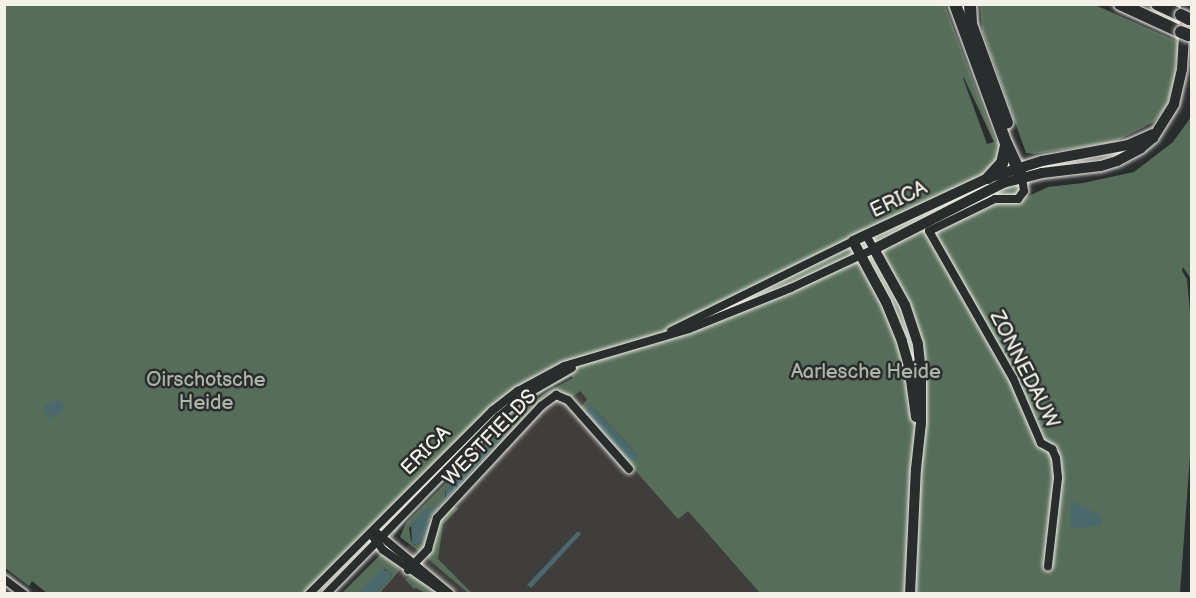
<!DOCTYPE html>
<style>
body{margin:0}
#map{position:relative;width:1196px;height:598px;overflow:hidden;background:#2a2d2e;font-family:"Balsamiq Sans",sans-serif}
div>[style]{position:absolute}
.built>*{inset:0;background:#403e3d}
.green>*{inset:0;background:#566d59}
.water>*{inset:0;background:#4b696c}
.roads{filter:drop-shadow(0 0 2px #f4f1e8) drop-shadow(0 0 2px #f4f1e8)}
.minor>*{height:8px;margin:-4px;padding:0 4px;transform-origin:4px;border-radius:4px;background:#2a2d2e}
.major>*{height:10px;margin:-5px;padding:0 5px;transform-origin:5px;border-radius:5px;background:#2a2d2e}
.highway>*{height:12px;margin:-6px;padding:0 6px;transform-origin:6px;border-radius:6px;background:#2a2d2e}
.bridges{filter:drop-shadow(0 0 2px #f4f1e8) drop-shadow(0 0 2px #f4f1e8)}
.highway-bridge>*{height:12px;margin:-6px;padding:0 6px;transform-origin:6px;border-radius:6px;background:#2a2d2e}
span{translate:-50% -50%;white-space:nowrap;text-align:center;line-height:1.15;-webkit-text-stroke:5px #2a2d2e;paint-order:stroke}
.street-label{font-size:20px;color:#f4f1e8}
.park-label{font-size:20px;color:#adb6a8}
.frame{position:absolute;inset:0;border:6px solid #f4f1e8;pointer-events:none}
</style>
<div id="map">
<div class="built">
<div style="clip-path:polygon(578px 380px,774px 594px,364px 594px,544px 397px)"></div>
</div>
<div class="green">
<div style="clip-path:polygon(evenodd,4px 5px,945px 5px,990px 126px,996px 141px,999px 140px,999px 158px,1021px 187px,1018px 201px,1048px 187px,1083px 183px,1134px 172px,1173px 142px,1191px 117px,1191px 285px,1191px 279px,1183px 267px,1182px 271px,1187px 279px,1191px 323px,1192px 429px,1180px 593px,760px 593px,688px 511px,678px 519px,580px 408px,587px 399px,580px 391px,571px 398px,561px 391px,546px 395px,434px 516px,426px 547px,420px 552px,400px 537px,406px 523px,499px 430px,545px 393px,573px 378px,571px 376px,545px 390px,504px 421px,409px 515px,392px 538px,393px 528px,491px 426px,522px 386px,307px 593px,48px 594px,32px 581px,29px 586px,4px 567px,4px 5px,963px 78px,964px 78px,994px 142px,987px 144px,963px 78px,4px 5px,590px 404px,638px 455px,636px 460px,590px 404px,4px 5px,507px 427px,510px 427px,500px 441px,433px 515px,420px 544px,414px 545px,411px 541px,409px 528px,430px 508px,436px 508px,445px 498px,445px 490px,464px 470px,472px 470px,478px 455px,488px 450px,507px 427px)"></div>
<div style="clip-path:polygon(980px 5px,1095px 5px,1179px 42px,1174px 82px,1167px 105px,1154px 122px,1115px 142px,1034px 154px,1026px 153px,982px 30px)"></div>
<div style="clip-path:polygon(453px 507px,459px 508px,443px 525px,438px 559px,472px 593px,468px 593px,427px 558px,434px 546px,440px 521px)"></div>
<div style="clip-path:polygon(381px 554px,397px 564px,400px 570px,380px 593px,376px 593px,392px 577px,392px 574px,385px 569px,359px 593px,341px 594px)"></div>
<div style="clip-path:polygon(413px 576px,440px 593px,425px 593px,416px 588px,414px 589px,405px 579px)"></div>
</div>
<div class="water">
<div style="clip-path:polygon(58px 400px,62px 402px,65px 410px,48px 420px,43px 406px)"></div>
<div style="clip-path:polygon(590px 404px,638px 455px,636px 460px,628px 461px,586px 413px)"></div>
<div style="clip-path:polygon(513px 426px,431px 516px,422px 542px,416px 545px,412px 543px,411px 523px,427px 508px,436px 508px,446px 497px,445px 489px,463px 471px,472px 470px,478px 455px,493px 446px,496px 437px,507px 427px)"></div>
<div style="clip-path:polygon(1071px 500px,1100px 515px,1102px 525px,1070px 529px)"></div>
<div style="clip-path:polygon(578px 531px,581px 534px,531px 588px,527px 585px)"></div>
<div style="clip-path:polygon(381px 569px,391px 572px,392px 577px,376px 593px,359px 593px)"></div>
</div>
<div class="roads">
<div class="minor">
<div style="left:1022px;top:178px;width:13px;rotate:81deg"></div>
<div style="left:1024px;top:191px;width:10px;rotate:127deg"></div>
<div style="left:1018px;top:199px;width:23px;rotate:180deg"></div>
<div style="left:995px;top:199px;width:73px;rotate:154.1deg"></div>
<div style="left:929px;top:231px;width:169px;rotate:60.3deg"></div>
<div style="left:1013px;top:378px;width:71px;rotate:66.7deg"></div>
<div style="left:1041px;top:443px;width:13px;rotate:29deg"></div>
<div style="left:1052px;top:449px;width:10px;rotate:66deg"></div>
<div style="left:1056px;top:458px;width:20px;rotate:84deg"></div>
<div style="left:1058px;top:478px;width:89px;rotate:96.5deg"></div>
<div style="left:671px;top:331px;width:203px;rotate:-26.3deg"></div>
<div style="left:377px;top:533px;width:95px;rotate:39.9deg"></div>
<div style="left:373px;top:537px;width:16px;rotate:52deg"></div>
<div style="left:383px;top:550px;width:75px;rotate:34.7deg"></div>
<div style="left:408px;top:570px;width:29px;rotate:-46deg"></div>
<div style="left:428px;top:549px;width:32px;rotate:-74deg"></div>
<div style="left:437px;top:518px;width:153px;rotate:-47.1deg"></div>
<div style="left:541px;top:406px;width:19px;rotate:-36deg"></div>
<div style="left:556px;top:395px;width:13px;rotate:23deg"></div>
<div style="left:568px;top:400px;width:92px;rotate:48.5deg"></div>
<div style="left:4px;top:579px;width:25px;rotate:37deg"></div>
<div style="left:309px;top:594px;width:259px;rotate:-45deg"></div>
<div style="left:492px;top:411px;width:33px;rotate:-38deg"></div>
<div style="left:518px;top:391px;width:52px;rotate:-28.5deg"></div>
<div style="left:564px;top:366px;width:130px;rotate:-16.5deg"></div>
<div style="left:689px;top:329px;width:110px;rotate:-21.9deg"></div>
<div style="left:791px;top:288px;width:92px;rotate:-25.2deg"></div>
<div style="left:874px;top:249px;width:16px;rotate:-120deg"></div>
<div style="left:326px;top:594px;width:247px;rotate:-45.8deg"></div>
<div style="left:498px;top:417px;width:35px;rotate:-39deg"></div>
<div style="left:525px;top:395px;width:54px;rotate:-29.9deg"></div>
</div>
<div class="major">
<div style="left:916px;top:417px;width:51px;rotate:-97.8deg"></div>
<div style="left:909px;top:366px;width:26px;rotate:-106deg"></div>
<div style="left:902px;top:341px;width:42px;rotate:-112.3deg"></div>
<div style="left:886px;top:302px;width:69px;rotate:-118.4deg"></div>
<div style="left:853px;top:241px;width:149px;rotate:-25deg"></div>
<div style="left:988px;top:178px;width:57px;rotate:-17.5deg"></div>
<div style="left:1042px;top:161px;width:87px;rotate:-10.5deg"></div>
<div style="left:1128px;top:145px;width:27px;rotate:-24deg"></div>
<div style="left:910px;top:594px;width:125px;rotate:-87.3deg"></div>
<div style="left:916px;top:469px;width:46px;rotate:-83.8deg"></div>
<div style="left:921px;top:423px;width:50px;rotate:-90deg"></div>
<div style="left:921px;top:373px;width:29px;rotate:-96deg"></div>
<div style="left:918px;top:344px;width:41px;rotate:-108.4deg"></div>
<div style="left:905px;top:305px;width:64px;rotate:-119deg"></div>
<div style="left:874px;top:249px;width:145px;rotate:-27.1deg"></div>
<div style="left:1003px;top:183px;width:40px;rotate:-14.4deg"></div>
<div style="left:1042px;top:173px;width:59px;rotate:-6.8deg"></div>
<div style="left:1101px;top:166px;width:17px;rotate:-17deg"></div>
<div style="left:1117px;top:161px;width:27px;rotate:-28deg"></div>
<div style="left:1141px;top:148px;width:16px;rotate:-40deg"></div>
<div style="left:1153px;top:138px;width:40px;rotate:-58deg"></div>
<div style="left:1174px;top:104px;width:36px;rotate:-77deg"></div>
<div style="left:1182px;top:69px;width:65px;rotate:-86.5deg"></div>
</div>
<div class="highway">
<div style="left:955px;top:4px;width:148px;rotate:69.9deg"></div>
<div style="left:1006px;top:143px;width:38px;rotate:65deg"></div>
<div style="left:970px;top:4px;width:20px;rotate:87deg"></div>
<div style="left:971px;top:24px;width:105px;rotate:70deg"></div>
<div style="left:1120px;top:4px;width:67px;rotate:24.7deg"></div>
<div style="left:1157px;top:4px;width:26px;rotate:25deg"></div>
<div style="left:988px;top:178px;width:21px;rotate:-47deg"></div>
<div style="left:1002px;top:163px;width:18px;rotate:-77deg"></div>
</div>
</div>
<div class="bridges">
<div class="highway-bridge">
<div style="left:1181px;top:15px;width:9px;rotate:27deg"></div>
<div style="left:1181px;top:32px;width:8px;rotate:23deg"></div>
</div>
</div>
<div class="street-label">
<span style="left:899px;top:200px;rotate:-25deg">ERICA</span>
<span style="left:1024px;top:370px;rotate:63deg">ZONNEDAUW</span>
<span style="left:490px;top:438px;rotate:-46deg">WESTFIELDS</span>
<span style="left:426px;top:451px;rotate:-45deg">ERICA</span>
</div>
<div class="park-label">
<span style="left:866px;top:372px">Aarlesche Heide</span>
<span style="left:206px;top:392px">Oirschotsche<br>Heide</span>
</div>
<div class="frame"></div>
</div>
